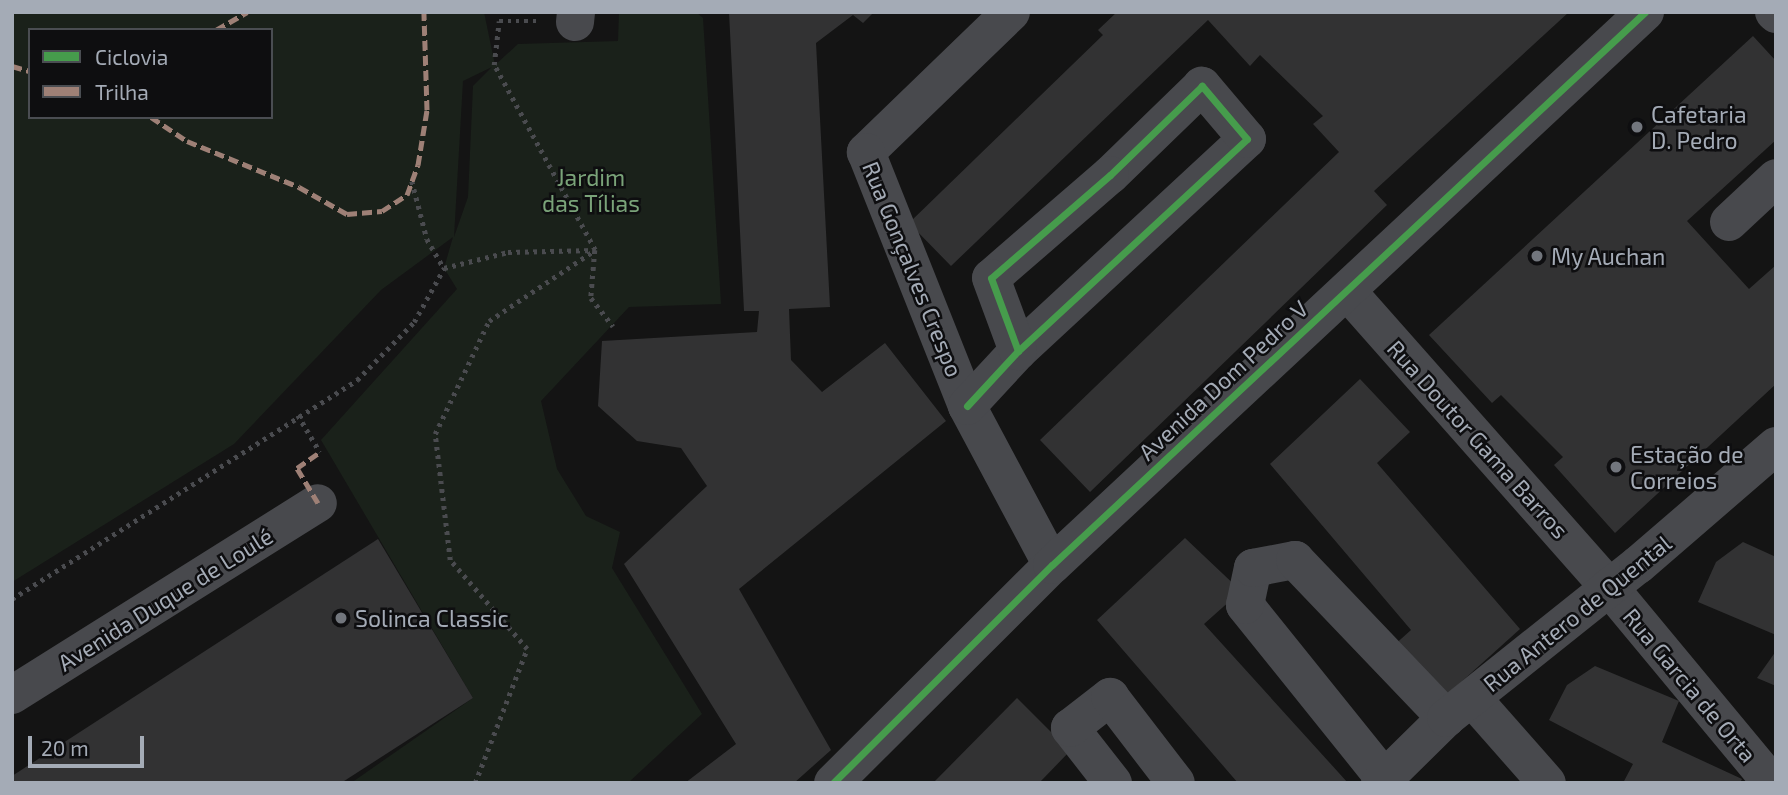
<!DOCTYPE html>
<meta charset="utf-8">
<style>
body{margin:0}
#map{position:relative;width:1788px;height:795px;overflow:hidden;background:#141414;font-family:"Exo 2",sans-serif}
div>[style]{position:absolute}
.green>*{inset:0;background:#1a211a}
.building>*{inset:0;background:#323233}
.path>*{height:4.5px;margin-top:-2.25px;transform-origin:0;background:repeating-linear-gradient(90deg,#4a4b4f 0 3.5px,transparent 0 8.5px)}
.minor>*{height:38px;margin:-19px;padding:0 19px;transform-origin:19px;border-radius:19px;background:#48494d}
.quiet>*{height:5px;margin-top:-2.5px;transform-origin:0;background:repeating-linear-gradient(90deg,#9e8076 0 10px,transparent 0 15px)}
.cycleway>*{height:7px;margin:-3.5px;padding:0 3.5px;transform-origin:3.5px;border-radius:3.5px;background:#469c4c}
.dots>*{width:19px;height:19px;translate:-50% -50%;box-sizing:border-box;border:4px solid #0e0e10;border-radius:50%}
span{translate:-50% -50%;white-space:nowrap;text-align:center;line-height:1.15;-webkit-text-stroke:5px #0e0e10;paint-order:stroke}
.poi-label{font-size:23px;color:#a4abb6}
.left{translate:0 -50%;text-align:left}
.park-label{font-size:23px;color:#7aa379}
.street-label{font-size:23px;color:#a4abb6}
.frame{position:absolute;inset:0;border:14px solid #a4abb6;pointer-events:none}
.legend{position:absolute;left:28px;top:28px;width:245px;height:91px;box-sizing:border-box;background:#0e0e10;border:2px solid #4a4d52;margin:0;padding:9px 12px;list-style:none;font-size:21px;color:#a4abb6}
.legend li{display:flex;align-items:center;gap:14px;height:35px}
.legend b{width:35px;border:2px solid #4a4d52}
.scale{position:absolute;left:28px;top:736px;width:116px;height:32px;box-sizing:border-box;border:4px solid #a4abb6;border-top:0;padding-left:9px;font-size:21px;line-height:24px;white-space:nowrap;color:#a4abb6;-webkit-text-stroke:5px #0e0e10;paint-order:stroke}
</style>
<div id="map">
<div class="green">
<div style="clip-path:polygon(evenodd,12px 12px,484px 12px,495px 65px,518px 44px,618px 41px,619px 12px,696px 12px,703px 18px,721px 304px,629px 307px,541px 401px,557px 469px,586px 516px,620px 532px,612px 568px,702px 714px,628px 783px,351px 783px,473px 698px,321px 440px,457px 289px,444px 268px,453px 237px,381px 290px,234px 444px,12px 582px,12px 12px,30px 30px,271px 30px,271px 117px,30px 117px,30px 30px,12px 12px,492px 67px,473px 86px,468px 197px,454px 237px,463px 81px,492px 67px)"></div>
</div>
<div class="building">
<div style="clip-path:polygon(729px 12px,874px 12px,863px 23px,853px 15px,816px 43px,830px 307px,789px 309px,791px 360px,822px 392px,885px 343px,946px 421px,739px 589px,831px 750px,794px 783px,685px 783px,736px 744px,624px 564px,707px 486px,681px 448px,637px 441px,598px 406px,602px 341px,757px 332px,759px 311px,744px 311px)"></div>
<div style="clip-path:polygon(1117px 12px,1569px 12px,1374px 191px,1387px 205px,1090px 492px,1040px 440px,1339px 152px,1313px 124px,1323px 116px,1260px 55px,1250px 66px,1208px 20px,951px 266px,909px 223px,1103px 35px,1098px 30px)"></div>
<div style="clip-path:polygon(1753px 36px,1776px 61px,1776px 140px,1687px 221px,1749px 289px,1776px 265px,1776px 384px,1615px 533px,1554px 465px,1563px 457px,1501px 395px,1492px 403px,1429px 335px)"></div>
<div style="clip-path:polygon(1360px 379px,1410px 432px,1377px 463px,1520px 629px,1430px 710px,1382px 656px,1411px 630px,1270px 464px)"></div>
<div style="clip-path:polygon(1185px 538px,1241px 591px,1204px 624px,1348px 783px,1238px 783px,1097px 620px)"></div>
<div style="clip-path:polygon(378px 539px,473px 698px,341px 783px,12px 783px,12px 776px)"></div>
<div style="clip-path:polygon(1743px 542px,1776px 557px,1776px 635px,1698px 602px,1716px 562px)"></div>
<div style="clip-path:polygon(1776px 651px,1776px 686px,1757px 678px)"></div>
<div style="clip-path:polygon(1595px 666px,1679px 701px,1662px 742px,1742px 779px,1740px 783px,1623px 783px,1633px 764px,1549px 720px,1567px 685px)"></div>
<div style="clip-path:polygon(1017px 698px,1070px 751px,1039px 783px,933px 783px)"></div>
</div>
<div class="path">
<div style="left:412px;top:181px;width:60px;rotate:75.5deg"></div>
<div style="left:427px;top:239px;width:34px;rotate:60deg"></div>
<div style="left:298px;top:415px;width:43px;rotate:59.3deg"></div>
<div style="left:12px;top:599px;width:409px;rotate:-32.4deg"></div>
<div style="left:357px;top:380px;width:81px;rotate:-45.5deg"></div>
<div style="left:414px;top:322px;width:62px;rotate:-60.9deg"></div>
<div style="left:444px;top:268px;width:66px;rotate:-14deg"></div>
<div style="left:508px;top:252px;width:87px;rotate:-1.3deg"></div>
<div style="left:595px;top:250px;width:48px;rotate:94.8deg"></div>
<div style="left:591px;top:298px;width:36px;rotate:52deg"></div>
<div style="left:475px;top:783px;width:144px;rotate:-68.8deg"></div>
<div style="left:527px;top:649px;width:118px;rotate:-130.9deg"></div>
<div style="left:450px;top:560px;width:127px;rotate:-96.8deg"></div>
<div style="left:435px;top:434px;width:125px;rotate:-64.5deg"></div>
<div style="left:489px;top:321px;width:128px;rotate:-33.8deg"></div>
<div style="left:595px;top:250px;width:211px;rotate:-118.6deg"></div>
<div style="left:494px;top:65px;width:44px;rotate:-83.5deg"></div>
<div style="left:499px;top:21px;width:37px"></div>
</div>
<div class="minor">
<div style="left:1011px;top:12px;width:202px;rotate:136deg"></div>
<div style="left:866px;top:152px;width:273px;rotate:68.3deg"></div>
<div style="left:967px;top:406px;width:180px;rotate:61.9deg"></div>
<div style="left:1774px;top:12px;width:3px;rotate:45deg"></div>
<div style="left:575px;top:22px;width:10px;rotate:-84deg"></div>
<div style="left:1729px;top:222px;width:64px;rotate:-43.1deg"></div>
<div style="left:1347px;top:291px;width:395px;rotate:48.5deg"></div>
<div style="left:1609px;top:587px;width:255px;rotate:50.3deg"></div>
<div style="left:967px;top:406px;width:75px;rotate:-47.2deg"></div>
<div style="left:1018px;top:351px;width:312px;rotate:-42.8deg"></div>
<div style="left:1247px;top:139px;width:70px;rotate:-130.3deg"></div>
<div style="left:1202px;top:86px;width:128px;rotate:135.9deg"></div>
<div style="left:1110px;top:175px;width:157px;rotate:139.1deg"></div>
<div style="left:991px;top:278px;width:78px;rotate:69.7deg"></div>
<div style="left:12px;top:695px;width:361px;rotate:-32.1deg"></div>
<div style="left:1472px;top:698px;width:113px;rotate:48.6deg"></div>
<div style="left:1384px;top:778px;width:222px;rotate:-128.8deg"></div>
<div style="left:1245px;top:605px;width:38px;rotate:-78deg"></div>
<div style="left:1253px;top:568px;width:43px;rotate:-10.8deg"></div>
<div style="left:1295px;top:560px;width:219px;rotate:46.3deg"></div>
<div style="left:833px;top:783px;width:309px;rotate:-44.9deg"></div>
<div style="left:1052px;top:565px;width:811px;rotate:-43deg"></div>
<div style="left:1113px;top:783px;width:70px;rotate:-128deg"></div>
<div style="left:1070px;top:728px;width:51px;rotate:-37.8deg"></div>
<div style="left:1110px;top:697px;width:108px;rotate:52.5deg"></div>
<div style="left:1380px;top:783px;width:93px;rotate:-44.6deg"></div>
<div style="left:1446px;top:718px;width:246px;rotate:-38.6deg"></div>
<div style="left:1638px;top:565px;width:182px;rotate:-40.8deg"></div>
</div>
<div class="quiet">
<div style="left:216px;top:30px;width:36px;rotate:-30deg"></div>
<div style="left:12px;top:66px;width:19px;rotate:16deg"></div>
<div style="left:151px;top:117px;width:43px;rotate:33.7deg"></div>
<div style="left:187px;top:141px;width:121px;rotate:22.3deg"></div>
<div style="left:299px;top:187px;width:55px;rotate:29.4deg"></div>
<div style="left:347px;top:214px;width:35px;rotate:-5deg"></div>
<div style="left:382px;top:211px;width:30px;rotate:-33deg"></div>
<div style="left:407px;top:195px;width:32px;rotate:-70deg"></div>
<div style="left:418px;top:165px;width:56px;rotate:-80.7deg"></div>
<div style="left:427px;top:110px;width:98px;rotate:-91.8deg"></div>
<div style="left:318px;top:503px;width:41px;rotate:-121deg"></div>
<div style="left:297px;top:468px;width:28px;rotate:-35deg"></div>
</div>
<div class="cycleway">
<div style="left:967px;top:406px;width:75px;rotate:-47.2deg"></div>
<div style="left:1018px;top:351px;width:312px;rotate:-42.8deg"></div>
<div style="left:1247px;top:139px;width:70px;rotate:-130.3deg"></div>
<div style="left:1202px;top:86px;width:128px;rotate:135.9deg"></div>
<div style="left:1110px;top:175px;width:157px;rotate:139.1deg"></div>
<div style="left:991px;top:278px;width:78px;rotate:69.7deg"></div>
<div style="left:833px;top:783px;width:309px;rotate:-44.9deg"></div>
<div style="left:1052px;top:565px;width:811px;rotate:-43deg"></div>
</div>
<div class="dots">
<div style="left:1637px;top:127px;background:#72767d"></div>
<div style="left:1537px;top:256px;background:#72767d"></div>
<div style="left:1616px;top:467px;background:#72767d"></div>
<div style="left:341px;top:618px;background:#72767d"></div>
</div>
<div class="poi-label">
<span class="left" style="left:1651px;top:127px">Cafetaria<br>D. Pedro</span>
<span class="left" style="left:1551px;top:256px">My Auchan</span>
<span class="left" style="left:1630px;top:467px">Estação de<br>Correios</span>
<span class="left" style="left:355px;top:618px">Solinca Classic</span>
</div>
<div class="park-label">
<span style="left:591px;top:190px">Jardim<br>das Tílias</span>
</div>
<div class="street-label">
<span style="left:913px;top:269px;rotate:68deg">Rua Gonçalves Crespo</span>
<span style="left:1223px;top:380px;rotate:-43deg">Avenida Dom Pedro V</span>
<span style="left:1478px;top:439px;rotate:48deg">Rua Doutor Gama Barros</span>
<span style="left:165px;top:599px;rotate:-32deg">Avenida Duque de Loulé</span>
<span style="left:1577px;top:613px;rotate:-39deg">Rua Antero de Quental</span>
<span style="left:1690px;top:685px;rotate:50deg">Rua Garcia de Orta</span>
</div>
<div class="frame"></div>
<ul class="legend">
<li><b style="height:9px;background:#469c4c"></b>Ciclovia</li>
<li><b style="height:9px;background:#9e8076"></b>Trilha</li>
</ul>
<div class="scale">20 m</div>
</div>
